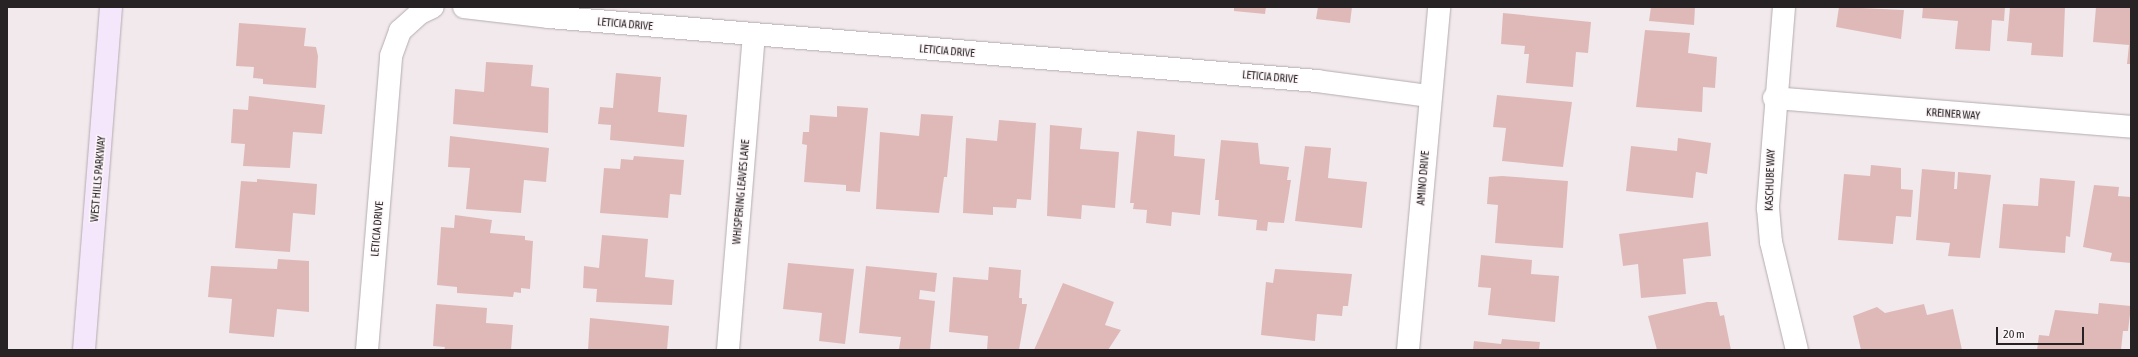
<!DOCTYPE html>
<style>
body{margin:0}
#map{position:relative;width:2138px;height:357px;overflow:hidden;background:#f2e9ed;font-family:"Asap Condensed",sans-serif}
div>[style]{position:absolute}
.building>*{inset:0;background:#dfb9b8}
.roads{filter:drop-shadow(0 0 1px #b4acb0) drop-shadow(0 0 1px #b4acb0)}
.minor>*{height:22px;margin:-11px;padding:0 11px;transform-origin:11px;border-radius:11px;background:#fff}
.secondary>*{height:22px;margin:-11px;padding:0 11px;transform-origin:11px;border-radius:11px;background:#f4e7fb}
span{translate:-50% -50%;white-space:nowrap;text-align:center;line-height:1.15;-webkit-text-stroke:3px #fef7fa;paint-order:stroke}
.street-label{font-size:11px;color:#272325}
.frame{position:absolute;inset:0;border:8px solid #272325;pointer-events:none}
.scale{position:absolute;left:1996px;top:327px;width:88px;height:18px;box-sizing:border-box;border:2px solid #272325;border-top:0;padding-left:5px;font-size:12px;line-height:14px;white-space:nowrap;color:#272325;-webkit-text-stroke:3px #fef7fa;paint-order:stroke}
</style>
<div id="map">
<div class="building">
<div style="clip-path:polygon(1234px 7px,1266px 7px,1265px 14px,1234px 11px)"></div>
<div style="clip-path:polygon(1318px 7px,1352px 7px,1350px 23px,1316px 19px)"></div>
<div style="clip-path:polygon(1651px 7px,1695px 7px,1694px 25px,1649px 21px)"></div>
<div style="clip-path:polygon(1839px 7px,1904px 10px,1901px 39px,1836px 27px)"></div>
<div style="clip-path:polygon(1923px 7px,2005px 7px,2004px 21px,1992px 20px,1990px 51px,1955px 49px,1958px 21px,1922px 18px)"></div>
<div style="clip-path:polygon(2010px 7px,2065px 7px,2063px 57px,2031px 55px,2032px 43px,2007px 41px)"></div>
<div style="clip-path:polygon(2096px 7px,2131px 7px,2131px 64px,2127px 64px,2129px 45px,2093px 42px)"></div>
<div style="clip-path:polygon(1503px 13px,1591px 22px,1588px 53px,1576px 52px,1573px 87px,1526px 83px,1529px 54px,1524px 54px,1525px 46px,1501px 44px)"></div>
<div style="clip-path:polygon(239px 23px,306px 28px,304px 46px,316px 47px,318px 56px,316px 88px,263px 84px,263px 79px,253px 78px,254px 67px,236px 66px)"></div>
<div style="clip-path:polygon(1645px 30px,1690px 33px,1688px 53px,1717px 57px,1715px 88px,1703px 87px,1702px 112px,1636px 107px)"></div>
<div style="clip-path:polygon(486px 62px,533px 65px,531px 86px,549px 88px,548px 133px,453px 124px,455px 89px,484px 92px)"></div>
<div style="clip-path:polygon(616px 73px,661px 77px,658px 112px,687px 115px,684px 147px,610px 140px,611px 125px,598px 124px,600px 107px,613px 108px)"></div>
<div style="clip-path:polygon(1497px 95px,1572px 102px,1563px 167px,1502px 161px,1506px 128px,1493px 127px)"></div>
<div style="clip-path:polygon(249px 96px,325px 105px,322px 134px,293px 132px,290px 168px,243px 166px,245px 144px,231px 143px,233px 109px,248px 110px)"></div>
<div style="clip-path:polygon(837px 106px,868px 108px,860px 192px,846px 191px,846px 185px,804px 182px,807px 145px,802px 144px,803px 132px,809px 132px,810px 115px,837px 117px)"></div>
<div style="clip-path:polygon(921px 114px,953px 116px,947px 177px,944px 177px,939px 213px,876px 209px,880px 132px,919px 136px)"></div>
<div style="clip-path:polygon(999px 120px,1036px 123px,1031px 200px,1017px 199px,1016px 208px,993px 207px,993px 215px,963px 213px,966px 138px,997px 141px)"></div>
<div style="clip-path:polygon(1050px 125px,1082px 128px,1080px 149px,1119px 152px,1115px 208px,1082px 205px,1081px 219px,1047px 216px)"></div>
<div style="clip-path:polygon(1137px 131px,1175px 135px,1174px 156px,1205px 159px,1200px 215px,1172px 212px,1171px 226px,1146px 223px,1147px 210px,1133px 209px,1134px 203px,1130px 203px)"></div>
<div style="clip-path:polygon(450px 136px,549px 148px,546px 182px,524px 180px,521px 213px,466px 209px,470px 168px,448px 167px)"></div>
<div style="clip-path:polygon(1678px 138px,1711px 143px,1707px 174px,1696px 172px,1693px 198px,1626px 191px,1631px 146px,1677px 151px)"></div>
<div style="clip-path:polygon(1221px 140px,1258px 143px,1260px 164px,1289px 167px,1287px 180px,1291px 180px,1284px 223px,1268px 222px,1267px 231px,1256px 230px,1257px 220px,1218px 216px,1219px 200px,1215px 200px)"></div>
<div style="clip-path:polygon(1305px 146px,1331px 148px,1328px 178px,1367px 182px,1362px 228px,1295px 221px)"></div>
<div style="clip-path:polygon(634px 156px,684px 160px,681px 195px,670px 194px,668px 218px,600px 213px,604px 168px,620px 169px,621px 159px,633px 160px)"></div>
<div style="clip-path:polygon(1871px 165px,1901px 168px,1901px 189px,1913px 190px,1911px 217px,1896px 216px,1893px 244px,1838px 240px,1844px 174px,1870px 176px)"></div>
<div style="clip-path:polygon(1922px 169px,1955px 172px,1954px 189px,1957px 189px,1958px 172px,1991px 175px,1980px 258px,1948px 256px,1950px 243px,1916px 240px)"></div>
<div style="clip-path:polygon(1502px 176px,1568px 181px,1563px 248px,1495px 243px,1498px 205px,1487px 204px,1489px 177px)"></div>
<div style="clip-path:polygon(2040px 178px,2075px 181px,2070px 237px,2066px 236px,2065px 253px,1999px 248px,2003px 204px,2038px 206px)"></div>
<div style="clip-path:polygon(257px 179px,317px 184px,315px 215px,293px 213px,290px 252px,235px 248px,241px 181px,257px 182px)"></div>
<div style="clip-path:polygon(2094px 185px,2119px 187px,2118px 196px,2131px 197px,2131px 263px,2110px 261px,2112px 253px,2083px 247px)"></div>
<div style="clip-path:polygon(455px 215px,492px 220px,490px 233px,525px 236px,525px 240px,533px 241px,530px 289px,521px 288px,521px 293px,514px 292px,513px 297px,457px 293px,457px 287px,437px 285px,441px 227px,454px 228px)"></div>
<div style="clip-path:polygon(1708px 222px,1711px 256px,1683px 259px,1686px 294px,1641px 298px,1638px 264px,1623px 266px,1619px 234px)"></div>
<div style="clip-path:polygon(602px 235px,648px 239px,645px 277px,674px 280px,672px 305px,596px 302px,597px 289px,583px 288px,584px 266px,599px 268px)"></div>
<div style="clip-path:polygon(1481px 255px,1532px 260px,1531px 274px,1559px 276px,1555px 322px,1488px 315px,1491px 288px,1478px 287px)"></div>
<div style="clip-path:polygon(278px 259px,309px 261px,309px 312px,277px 309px,274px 337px,229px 333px,232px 299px,208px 297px,211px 266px,277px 269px)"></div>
<div style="clip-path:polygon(788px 263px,854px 269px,845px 344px,819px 341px,822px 313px,783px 309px)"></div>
<div style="clip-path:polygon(866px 266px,937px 273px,935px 292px,920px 290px,919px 299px,935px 301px,930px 350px,899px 349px,901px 337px,859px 333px)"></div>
<div style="clip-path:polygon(989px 267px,1021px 270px,1019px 298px,1022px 298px,1022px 304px,1027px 304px,1019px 350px,987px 350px,988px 336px,949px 332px,953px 277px,988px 280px)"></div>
<div style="clip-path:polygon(1275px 269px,1352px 274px,1348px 306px,1343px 306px,1342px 316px,1317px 314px,1315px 341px,1261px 335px,1266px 282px,1273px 283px)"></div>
<div style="clip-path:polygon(1063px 283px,1114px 302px,1105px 325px,1121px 330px,1108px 350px,1034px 350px)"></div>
<div style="clip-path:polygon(1707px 302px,1717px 302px,1720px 316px,1724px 315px,1731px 350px,1657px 350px,1648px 316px)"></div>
<div style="clip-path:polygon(2099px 303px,2131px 306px,2128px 331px,2123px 331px,2121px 350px,2037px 350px,2039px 335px,2049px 336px,2055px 310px,2098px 314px)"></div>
<div style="clip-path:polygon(436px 304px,487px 308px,486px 323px,513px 325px,511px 350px,444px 350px,445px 347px,433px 346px)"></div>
<div style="clip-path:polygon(1924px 304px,1927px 315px,1953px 309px,1962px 350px,1861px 350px,1853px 316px,1877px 307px,1885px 313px)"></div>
<div style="clip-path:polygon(590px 318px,669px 326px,667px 350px,588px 350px)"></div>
<div style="clip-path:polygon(1502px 339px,1540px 342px,1539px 350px,1473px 350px,1474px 341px,1501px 344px)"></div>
</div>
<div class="roads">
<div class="minor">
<div style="left:464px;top:7px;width:86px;rotate:6.7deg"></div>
<div style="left:549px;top:17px;width:771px;rotate:4.76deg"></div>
<div style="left:1317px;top:81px;width:114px;rotate:7.6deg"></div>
<div style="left:1784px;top:7px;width:202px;rotate:94.6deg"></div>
<div style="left:1768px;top:208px;width:34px;rotate:85deg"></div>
<div style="left:1771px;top:242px;width:111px;rotate:76.5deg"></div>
<div style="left:1774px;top:98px;width:358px;rotate:4.6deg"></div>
<div style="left:367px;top:350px;width:295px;rotate:-85.3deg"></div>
<div style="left:391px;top:56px;width:27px;rotate:-70deg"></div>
<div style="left:400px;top:31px;width:27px;rotate:-42deg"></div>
<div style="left:420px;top:13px;width:14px;rotate:-25deg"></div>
<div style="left:728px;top:350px;width:317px;rotate:-85.3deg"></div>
<div style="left:1408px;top:350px;width:344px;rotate:-84.8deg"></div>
</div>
<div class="secondary">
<div style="left:84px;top:350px;width:344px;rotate:-85.5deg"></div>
</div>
</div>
<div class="street-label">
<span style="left:625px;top:24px;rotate:5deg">LETICIA DRIVE</span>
<span style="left:947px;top:51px;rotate:5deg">LETICIA DRIVE</span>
<span style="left:1270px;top:77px;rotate:5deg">LETICIA DRIVE</span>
<span style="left:1953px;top:114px;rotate:4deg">KREINER WAY</span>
<span style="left:1423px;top:178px;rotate:-85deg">AMINO DRIVE</span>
<span style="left:98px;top:179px;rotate:-85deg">WEST HILLS PARKWAY</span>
<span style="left:1770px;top:180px;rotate:-88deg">KASCHUBE WAY</span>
<span style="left:741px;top:192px;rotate:-85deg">WHISPERING LEAVES LANE</span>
<span style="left:377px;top:229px;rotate:-85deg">LETICIA DRIVE</span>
</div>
<div class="frame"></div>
<div class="scale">20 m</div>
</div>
